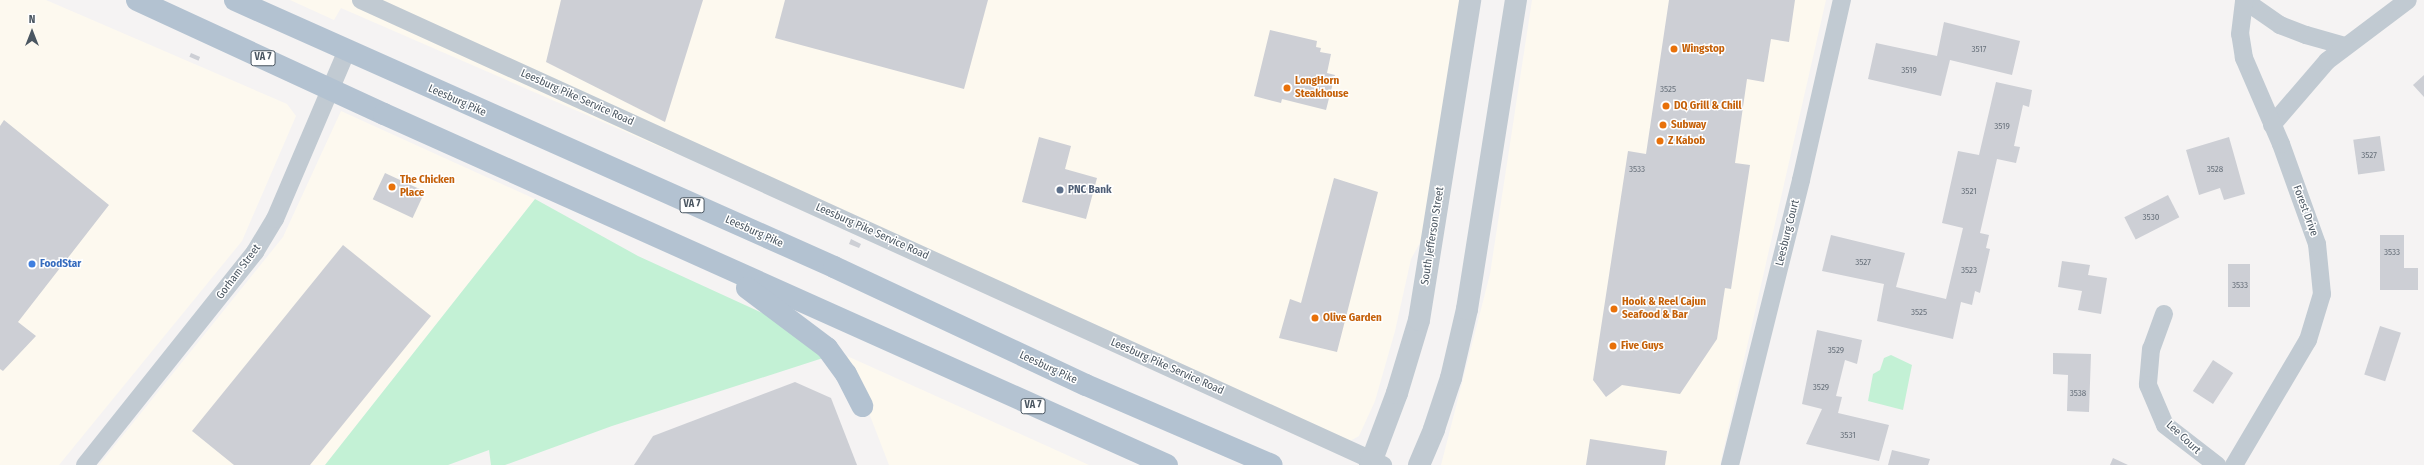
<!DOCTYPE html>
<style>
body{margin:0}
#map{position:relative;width:2424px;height:465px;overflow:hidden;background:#f5f3f3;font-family:"Fira Sans Condensed",sans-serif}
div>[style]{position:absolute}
.commercial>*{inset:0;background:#fdf9ef}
.green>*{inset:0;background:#c3f1d5}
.building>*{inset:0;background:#cdcfd5;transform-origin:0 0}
.minor>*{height:18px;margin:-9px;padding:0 9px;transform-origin:9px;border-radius:9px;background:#c1cad2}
.tertiary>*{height:22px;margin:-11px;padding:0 11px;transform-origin:11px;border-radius:11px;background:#c1cad2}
.primary>*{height:22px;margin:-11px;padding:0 11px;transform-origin:11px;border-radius:11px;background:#b3c2d1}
.dots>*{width:11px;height:11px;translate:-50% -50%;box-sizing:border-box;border:2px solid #fff;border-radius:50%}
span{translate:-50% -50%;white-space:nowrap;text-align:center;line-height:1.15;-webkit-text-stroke:3px #fff;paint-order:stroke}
.number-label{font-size:9px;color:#6b747e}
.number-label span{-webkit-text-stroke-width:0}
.shield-label span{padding:1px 3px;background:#fff;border:1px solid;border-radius:3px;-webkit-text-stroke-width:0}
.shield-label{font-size:10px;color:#4a5661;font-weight:700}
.food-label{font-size:11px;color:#c56008;font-weight:700}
.left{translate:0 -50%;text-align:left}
.street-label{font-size:11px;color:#4a5661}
.service-label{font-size:11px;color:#4e5e75;font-weight:700}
.shop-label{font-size:11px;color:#366cbe;font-weight:700}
.north{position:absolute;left:12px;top:12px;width:40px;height:40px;-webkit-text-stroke:3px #fff;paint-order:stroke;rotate:0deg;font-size:11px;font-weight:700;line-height:16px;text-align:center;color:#4a5661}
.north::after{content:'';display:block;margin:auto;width:14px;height:18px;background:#4a5661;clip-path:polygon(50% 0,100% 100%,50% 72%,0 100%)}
</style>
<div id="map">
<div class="commercial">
<div style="clip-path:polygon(0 0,46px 0,287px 104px,296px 116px,242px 241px,59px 465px,0 465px)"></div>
<div style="clip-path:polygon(290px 0,1467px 0,1421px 241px,1411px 259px,1395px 331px,1375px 401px,1359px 436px,1350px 441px,676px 147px,674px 153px,341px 8px,334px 20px)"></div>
<div style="clip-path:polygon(1532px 0,1826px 0,1720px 465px,1441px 465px,1490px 274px)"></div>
<div style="clip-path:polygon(341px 111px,535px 199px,325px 465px,99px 465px,283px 237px)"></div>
<div style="clip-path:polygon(847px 356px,1089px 465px,889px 465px)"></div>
</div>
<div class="green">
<div style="clip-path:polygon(535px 199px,638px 256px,769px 316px,823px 358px,612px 426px,505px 465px,491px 465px,489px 450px,448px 465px,325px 465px)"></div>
<div style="clip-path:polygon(1891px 355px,1912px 365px,1903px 410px,1868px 401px,1873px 374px,1880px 370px,1884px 358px)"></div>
</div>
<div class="building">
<div style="clip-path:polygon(561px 0,703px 0,665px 122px,546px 62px)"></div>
<div style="clip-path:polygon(785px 0,988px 0,964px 89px,775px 38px)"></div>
<div style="clip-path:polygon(1669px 0,1795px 0,1789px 42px,1771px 39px,1764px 82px,1747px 79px,1735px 163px,1750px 165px,1731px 289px,1725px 288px,1717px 339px,1680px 394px,1622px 385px,1606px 397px,1593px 380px,1628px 151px,1646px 154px)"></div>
<div style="clip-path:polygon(1944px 22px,2020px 41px,2012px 75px,1950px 60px,1941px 96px,1868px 79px,1876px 43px,1937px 56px)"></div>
<div style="clip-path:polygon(1270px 30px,1317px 41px,1316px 47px,1321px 48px,1320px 52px,1331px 54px,1327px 73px,1335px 75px,1326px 110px,1282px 99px,1281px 103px,1254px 96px)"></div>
<div style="left:191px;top:53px;width:10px;height:4px;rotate:24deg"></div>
<div style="clip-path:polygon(2424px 75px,2424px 97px,2413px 85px)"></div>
<div style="clip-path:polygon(1996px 82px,2032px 90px,2029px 107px,2023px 105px,2014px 146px,2020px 147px,2016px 163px,1997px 159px,1980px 233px,1989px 235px,1986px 248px,1990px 249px,1980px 293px,1975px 291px,1972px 305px,1961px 302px,1953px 339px,1877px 321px,1884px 284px,1822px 271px,1831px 235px,1905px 253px,1896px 287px,1946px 299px,1963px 228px,1942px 223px,1958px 151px,1979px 155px)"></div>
<div style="clip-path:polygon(4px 120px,109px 205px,18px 322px,36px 336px,3px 371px,0 369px,0 126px)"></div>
<div style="left:2380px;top:136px;width:35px;height:27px;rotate:82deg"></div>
<div style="clip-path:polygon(1039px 137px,1071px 146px,1065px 169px,1097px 178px,1086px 219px,1022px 202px)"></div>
<div style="clip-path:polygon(2229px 137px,2245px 194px,2224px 200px,2220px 188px,2199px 195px,2186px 150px)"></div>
<div style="left:385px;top:173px;width:44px;height:29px;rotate:25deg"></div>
<div style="clip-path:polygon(1334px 178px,1378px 192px,1337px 352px,1279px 338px,1290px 299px,1301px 303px)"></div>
<div style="left:2168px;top:195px;width:25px;height:49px;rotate:63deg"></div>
<div style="clip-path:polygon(2380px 235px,2404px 235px,2404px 268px,2418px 268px,2418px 290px,2380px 290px)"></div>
<div style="clip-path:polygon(851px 239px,861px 244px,859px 248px,849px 244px)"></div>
<div style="clip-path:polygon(343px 245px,431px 316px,310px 465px,234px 465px,192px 431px)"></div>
<div style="clip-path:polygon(2062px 261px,2090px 265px,2088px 275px,2107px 278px,2101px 314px,2078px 310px,2082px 291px,2058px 287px)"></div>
<div style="left:2228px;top:264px;width:22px;height:43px"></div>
<div style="left:2380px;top:326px;width:22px;height:51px;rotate:18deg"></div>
<div style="clip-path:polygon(1817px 330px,1862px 340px,1857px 364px,1845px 360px,1836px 396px,1842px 397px,1838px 413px,1889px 425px,1879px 461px,1806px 444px,1822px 409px,1802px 404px)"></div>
<div style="clip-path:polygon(2053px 353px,2091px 354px,2089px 412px,2067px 411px,2068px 375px,2053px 374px)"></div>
<div style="left:2213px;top:360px;width:24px;height:37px;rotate:33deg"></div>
<div style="clip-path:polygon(795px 382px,831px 398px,857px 465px,634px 465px,653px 436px)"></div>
<div style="clip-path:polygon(1590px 439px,1667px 451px,1665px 465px,1586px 465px)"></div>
<div style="clip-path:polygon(1892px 450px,1930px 459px,1928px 465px,1888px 465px)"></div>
<div style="clip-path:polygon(2113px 458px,2128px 465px,2110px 465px)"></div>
</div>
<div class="minor">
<div style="left:361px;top:0;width:1123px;rotate:24.47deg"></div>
<div style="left:2244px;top:0;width:44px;rotate:34.8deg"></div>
<div style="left:2280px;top:25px;width:28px;rotate:21deg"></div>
<div style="left:2306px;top:35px;width:41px;rotate:15.8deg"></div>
<div style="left:2272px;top:125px;width:84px;rotate:-49.3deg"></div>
<div style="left:2327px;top:61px;width:101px;rotate:-37deg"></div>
<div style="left:2164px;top:314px;width:37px;rotate:110deg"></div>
<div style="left:2151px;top:349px;width:36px;rotate:95deg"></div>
<div style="left:2148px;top:385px;width:43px;rotate:67deg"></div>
<div style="left:2165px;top:425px;width:66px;rotate:37.6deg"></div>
<div style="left:85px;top:465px;width:273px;rotate:-51.4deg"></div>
<div style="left:255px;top:252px;width:39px;rotate:-59deg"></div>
<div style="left:275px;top:219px;width:184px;rotate:-66.9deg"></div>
<div style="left:1730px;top:465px;width:294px;rotate:-76deg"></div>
<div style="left:1801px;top:180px;width:185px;rotate:-77.2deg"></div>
<div style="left:2234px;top:465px;width:145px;rotate:-59.4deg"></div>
<div style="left:2308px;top:340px;width:48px;rotate:-73.1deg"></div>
<div style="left:2322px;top:294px;width:50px;rotate:-95.7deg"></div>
<div style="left:2317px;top:244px;width:106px;rotate:-109.8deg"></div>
<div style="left:2281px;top:144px;width:94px;rotate:-113.3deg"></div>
<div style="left:2244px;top:58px;width:24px;rotate:-99deg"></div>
<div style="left:2240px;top:34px;width:34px;rotate:-83deg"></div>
</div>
<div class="tertiary">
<div style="left:1370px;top:465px;width:77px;rotate:-69.4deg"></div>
<div style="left:1397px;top:393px;width:76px;rotate:-73.2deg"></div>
<div style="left:1419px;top:320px;width:324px;rotate:-80.9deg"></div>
<div style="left:1419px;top:465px;width:39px;rotate:-67deg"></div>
<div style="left:1434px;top:429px;width:54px;rotate:-71.6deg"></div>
<div style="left:1451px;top:378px;width:71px;rotate:-76.9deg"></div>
<div style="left:1467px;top:309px;width:313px;rotate:-81deg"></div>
</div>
<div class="primary">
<div style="left:137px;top:0;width:272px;rotate:24.8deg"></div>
<div style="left:384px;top:114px;width:858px;rotate:24.15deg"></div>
<div style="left:235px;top:0;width:656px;rotate:24.02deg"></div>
<div style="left:834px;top:267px;width:278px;rotate:25.1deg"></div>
<div style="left:1086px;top:385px;width:202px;rotate:23.3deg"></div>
<div style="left:747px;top:288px;width:100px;rotate:36.9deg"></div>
<div style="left:827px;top:348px;width:32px;rotate:54deg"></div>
<div style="left:846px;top:374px;width:36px;rotate:63deg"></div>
</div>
<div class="dots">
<div style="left:1674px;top:49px;background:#e8710a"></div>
<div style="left:1287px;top:88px;background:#e8710a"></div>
<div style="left:1666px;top:106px;background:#e8710a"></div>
<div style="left:1663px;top:125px;background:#e8710a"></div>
<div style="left:1660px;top:141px;background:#e8710a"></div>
<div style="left:392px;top:187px;background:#e8710a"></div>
<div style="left:1060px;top:190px;background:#5c6f8a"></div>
<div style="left:32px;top:264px;background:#3f7fe0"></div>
<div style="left:1614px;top:309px;background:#e8710a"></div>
<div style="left:1315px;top:318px;background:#e8710a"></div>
<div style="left:1613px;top:346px;background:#e8710a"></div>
</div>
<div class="number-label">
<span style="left:1979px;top:49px">3517</span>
<span style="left:1909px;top:70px">3519</span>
<span style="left:1668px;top:89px">3525</span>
<span style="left:2002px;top:126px">3519</span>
<span style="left:2369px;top:155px">3527</span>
<span style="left:1637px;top:169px">3533</span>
<span style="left:2215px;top:169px">3528</span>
<span style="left:1969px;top:191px">3521</span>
<span style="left:2151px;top:217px">3530</span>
<span style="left:2392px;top:252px">3533</span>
<span style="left:1863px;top:262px">3527</span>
<span style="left:1969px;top:270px">3523</span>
<span style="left:2240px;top:285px">3533</span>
<span style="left:1919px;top:312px">3525</span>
<span style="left:1836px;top:350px">3529</span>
<span style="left:1821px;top:387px">3529</span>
<span style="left:2078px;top:393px">3538</span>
<span style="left:1848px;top:435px">3531</span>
</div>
<div class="shield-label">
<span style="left:263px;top:58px">VA 7</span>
<span style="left:692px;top:205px">VA 7</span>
<span style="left:1033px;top:406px">VA 7</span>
</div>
<div class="food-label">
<span class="left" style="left:1682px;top:49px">Wingstop</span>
<span class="left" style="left:1295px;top:88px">LongHorn<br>Steakhouse</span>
<span class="left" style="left:1674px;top:106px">DQ Grill &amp; Chill</span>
<span class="left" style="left:1671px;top:125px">Subway</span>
<span class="left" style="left:1668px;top:141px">Z Kabob</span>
<span class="left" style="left:400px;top:187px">The Chicken<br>Place</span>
<span class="left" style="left:1622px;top:309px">Hook &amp; Reel Cajun<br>Seafood &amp; Bar</span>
<span class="left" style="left:1323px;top:318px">Olive Garden</span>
<span class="left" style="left:1621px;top:346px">Five Guys</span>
</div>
<div class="street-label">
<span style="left:577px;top:98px;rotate:24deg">Leesburg Pike Service Road</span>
<span style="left:457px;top:101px;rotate:24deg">Leesburg Pike</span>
<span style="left:2305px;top:211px;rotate:70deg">Forest Drive</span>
<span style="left:754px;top:232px;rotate:24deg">Leesburg Pike</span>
<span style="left:872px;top:232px;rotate:24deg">Leesburg Pike Service Road</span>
<span style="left:1788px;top:233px;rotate:-76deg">Leesburg Court</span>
<span style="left:1433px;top:236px;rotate:-81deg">South Jefferson Street</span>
<span style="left:239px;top:272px;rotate:-53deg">Gorham Street</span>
<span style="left:1167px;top:367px;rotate:24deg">Leesburg Pike Service Road</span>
<span style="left:1048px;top:368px;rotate:25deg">Leesburg Pike</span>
<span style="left:2183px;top:438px;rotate:43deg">Lee Court</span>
</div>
<div class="service-label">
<span class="left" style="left:1068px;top:190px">PNC Bank</span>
</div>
<div class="shop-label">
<span class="left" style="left:40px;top:264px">FoodStar</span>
</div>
<div class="north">N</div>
</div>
